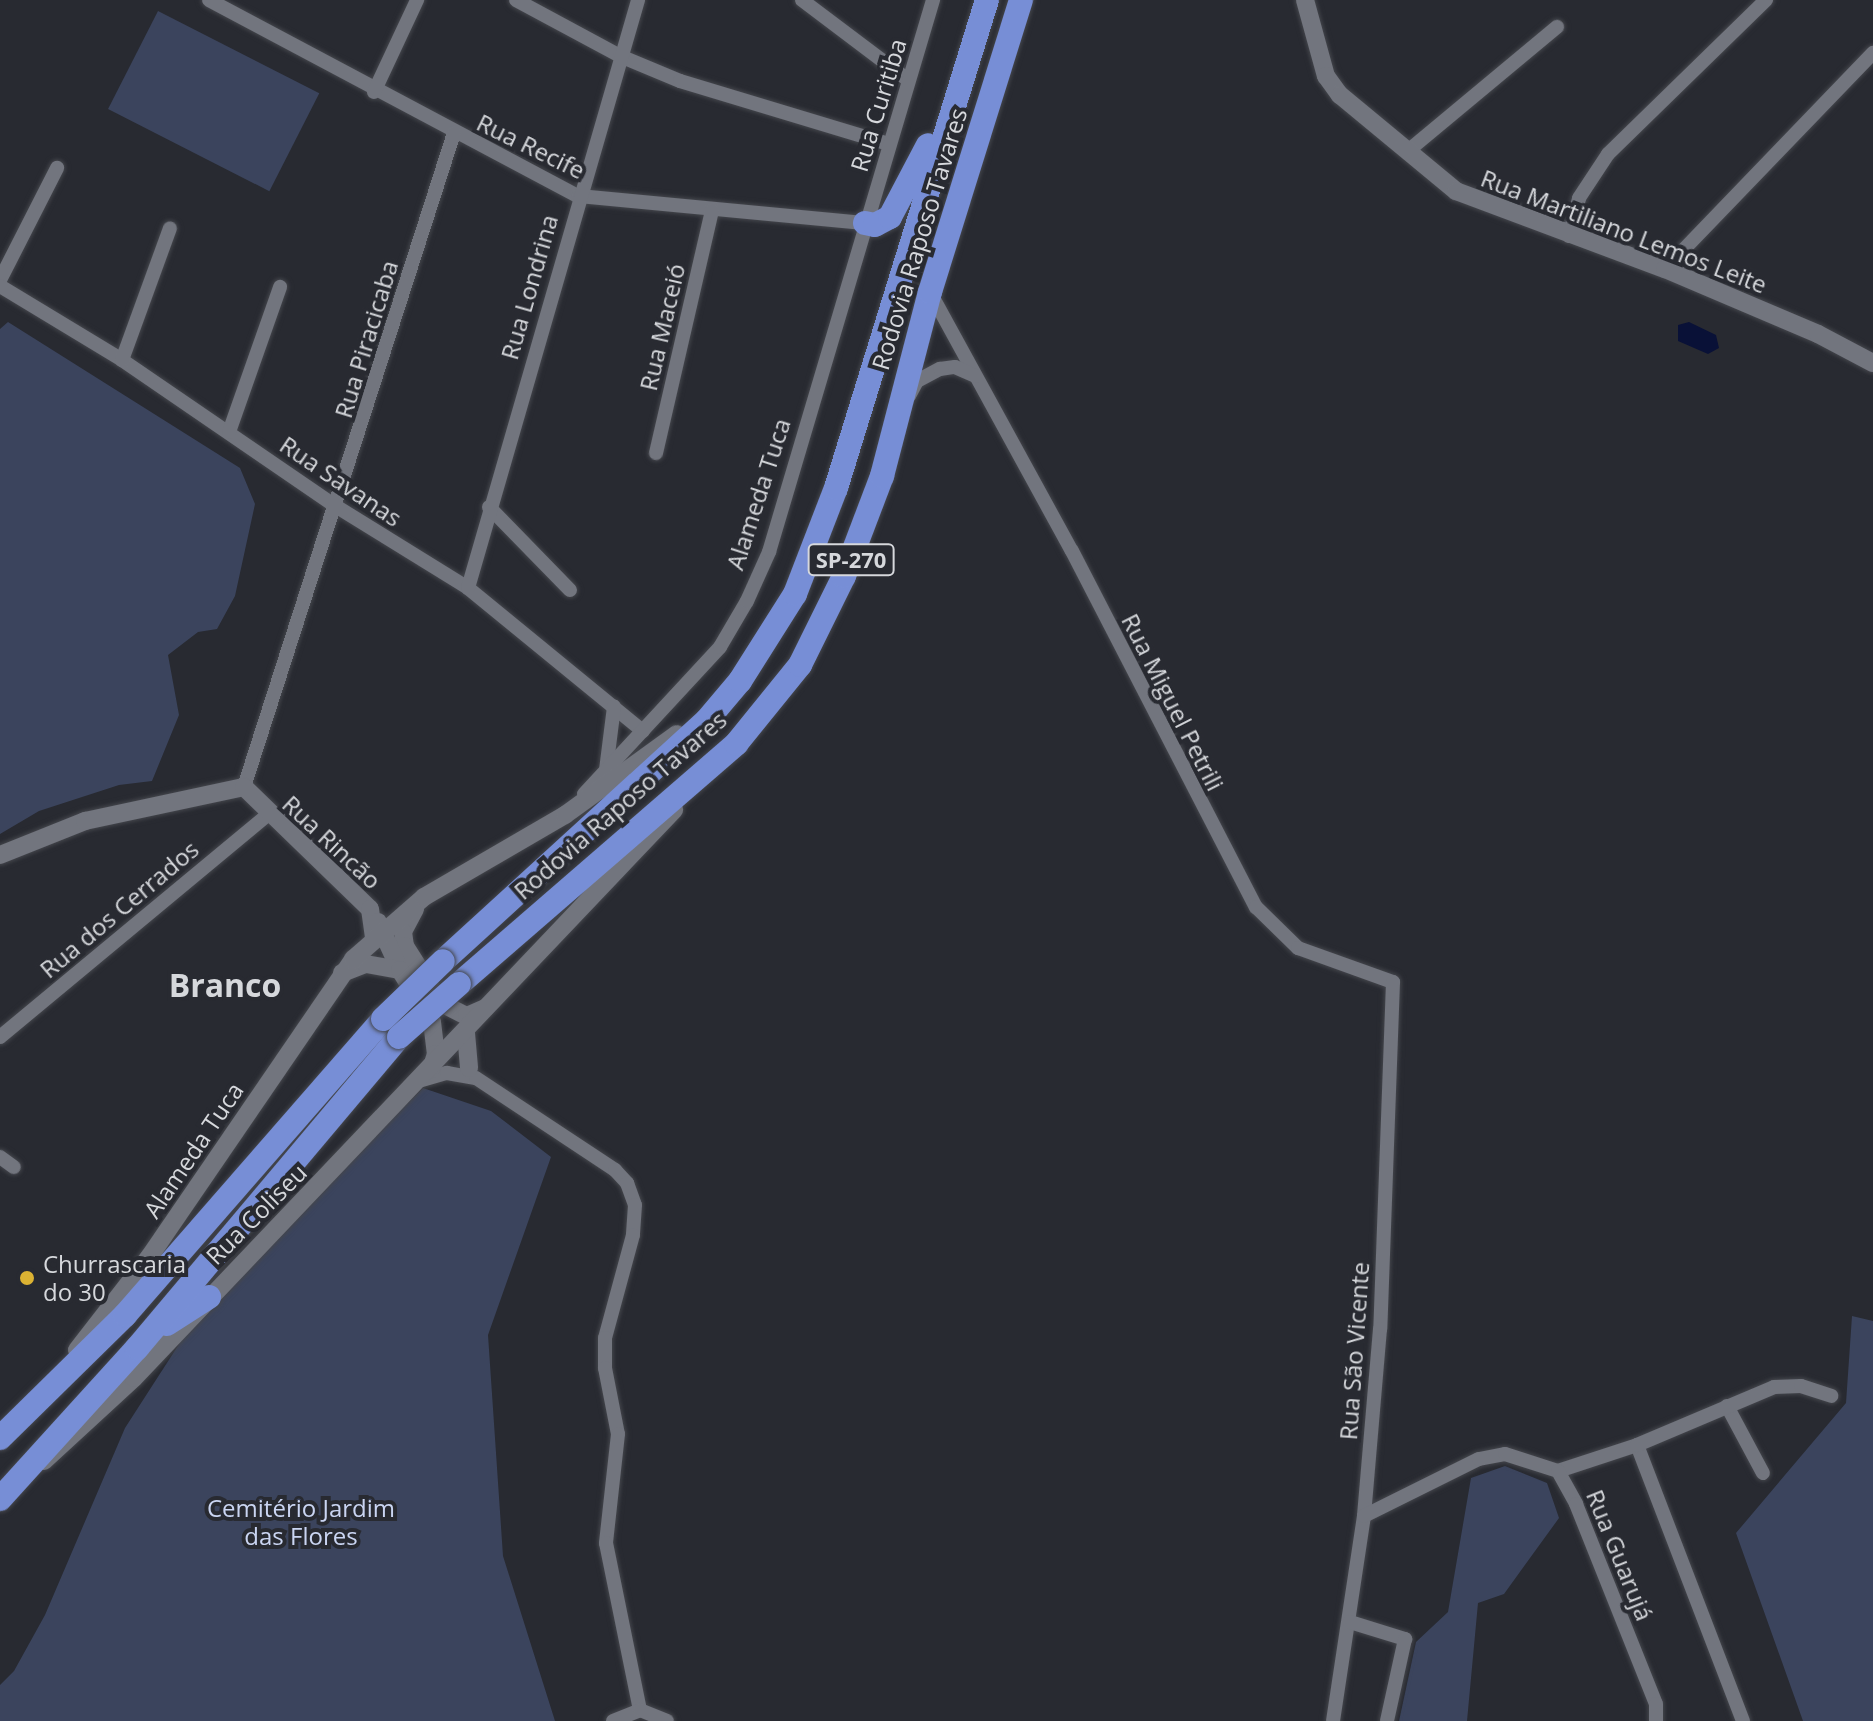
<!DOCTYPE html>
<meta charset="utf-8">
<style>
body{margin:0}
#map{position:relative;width:1873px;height:1721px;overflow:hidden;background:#282a31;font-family:"Open Sans",sans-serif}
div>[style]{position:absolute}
.green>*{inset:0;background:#3b445d;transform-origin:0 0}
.water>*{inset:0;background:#091137}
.roads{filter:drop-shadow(0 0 2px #44464c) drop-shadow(0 0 2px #44464c)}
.minor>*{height:14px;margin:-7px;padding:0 7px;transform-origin:7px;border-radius:7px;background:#72757e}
.tertiary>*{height:18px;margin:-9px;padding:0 9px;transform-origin:9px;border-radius:9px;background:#72757e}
.motorway>*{height:24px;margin:-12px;padding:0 12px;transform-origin:12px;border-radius:12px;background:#778ed6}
.bridges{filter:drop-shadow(0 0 2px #44464c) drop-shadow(0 0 2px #44464c)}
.motorway-bridge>*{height:24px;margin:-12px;padding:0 12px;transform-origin:12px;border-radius:12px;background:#778ed6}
.dots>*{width:22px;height:22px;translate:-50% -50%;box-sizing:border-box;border:4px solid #282a31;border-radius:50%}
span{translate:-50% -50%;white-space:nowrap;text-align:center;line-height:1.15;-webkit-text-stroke:8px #282a31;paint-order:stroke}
.shield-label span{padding:2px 6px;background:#282a31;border:2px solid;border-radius:6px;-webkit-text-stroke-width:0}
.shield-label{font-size:22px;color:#d6d8dc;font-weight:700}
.street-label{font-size:24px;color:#d6d8dc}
.poi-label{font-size:24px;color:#d6d8dc}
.left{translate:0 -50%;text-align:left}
.park-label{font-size:24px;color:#cad5f2}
.district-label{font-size:32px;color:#d6d8dc;font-weight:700}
</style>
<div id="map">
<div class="green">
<div style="left:158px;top:11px;width:181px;height:110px;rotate:27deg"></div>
<div style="clip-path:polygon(8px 322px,240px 468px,255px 504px,235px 596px,217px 629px,198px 632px,168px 655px,179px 715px,152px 781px,119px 785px,39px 811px,0 834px,0 329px)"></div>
<div style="clip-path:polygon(423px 1088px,491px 1111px,551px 1157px,488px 1335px,503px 1556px,555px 1721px,0 1721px,0 1685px,14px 1671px,45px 1615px,125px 1428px,201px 1310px)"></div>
<div style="clip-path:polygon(1852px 1316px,1873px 1321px,1873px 1721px,1803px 1721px,1736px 1533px,1846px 1403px)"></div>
<div style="clip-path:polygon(1505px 1466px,1547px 1483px,1559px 1518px,1504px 1594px,1478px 1603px,1467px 1721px,1399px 1721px,1416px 1642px,1448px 1612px,1471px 1478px)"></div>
</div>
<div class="water">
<div style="clip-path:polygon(1689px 322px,1716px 335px,1719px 348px,1708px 354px,1678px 341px,1678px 325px)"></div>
</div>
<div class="roads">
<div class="minor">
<div style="left:209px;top:0;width:418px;rotate:28deg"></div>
<div style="left:578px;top:196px;width:288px;rotate:5.4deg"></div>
<div style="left:516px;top:0;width:118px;rotate:28.3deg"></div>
<div style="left:620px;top:56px;width:65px;rotate:22.6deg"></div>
<div style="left:680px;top:81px;width:218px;rotate:16.8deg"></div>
<div style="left:802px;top:0;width:133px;rotate:37deg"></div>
<div style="left:374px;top:92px;width:102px;rotate:-64.9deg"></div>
<div style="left:1408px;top:151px;width:194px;rotate:-39.8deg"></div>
<div style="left:1569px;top:236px;width:39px;rotate:-75deg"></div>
<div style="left:1579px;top:198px;width:53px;rotate:-56.6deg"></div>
<div style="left:1608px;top:154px;width:221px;rotate:-44.3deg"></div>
<div style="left:1665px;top:269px;width:300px;rotate:-46.1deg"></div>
<div style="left:0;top:280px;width:126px;rotate:-63deg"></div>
<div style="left:0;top:286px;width:143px;rotate:31.2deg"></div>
<div style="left:122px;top:360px;width:260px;rotate:34.4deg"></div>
<div style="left:337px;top:507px;width:154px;rotate:31.7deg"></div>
<div style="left:468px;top:588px;width:226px;rotate:39.3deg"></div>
<div style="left:930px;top:292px;width:295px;rotate:61.3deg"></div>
<div style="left:1072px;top:551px;width:401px;rotate:62.7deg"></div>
<div style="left:1256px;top:907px;width:59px;rotate:44.3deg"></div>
<div style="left:1298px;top:948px;width:101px;rotate:19.7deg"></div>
<div style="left:1393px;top:982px;width:347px;rotate:92.1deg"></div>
<div style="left:1380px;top:1329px;width:188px;rotate:94.9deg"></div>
<div style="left:1364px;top:1516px;width:207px;rotate:98.6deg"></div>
<div style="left:122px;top:360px;width:140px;rotate:-70deg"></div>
<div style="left:909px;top:396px;width:17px;rotate:-62deg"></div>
<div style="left:917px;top:381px;width:26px;rotate:-28deg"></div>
<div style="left:940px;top:369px;width:15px;rotate:-8deg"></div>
<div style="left:955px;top:367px;width:22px;rotate:24deg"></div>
<div style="left:229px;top:432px;width:154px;rotate:-70.6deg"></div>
<div style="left:656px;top:453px;width:249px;rotate:-77deg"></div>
<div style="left:489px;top:507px;width:116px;rotate:45.7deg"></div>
<div style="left:468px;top:588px;width:612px;rotate:-73.87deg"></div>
<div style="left:606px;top:770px;width:64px;rotate:-82.8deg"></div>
<div style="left:244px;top:787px;width:687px;rotate:-72.2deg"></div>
<div style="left:584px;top:794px;width:200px;rotate:-47.2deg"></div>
<div style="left:720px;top:647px;width:53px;rotate:-59.6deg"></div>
<div style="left:747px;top:601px;width:54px;rotate:-65.8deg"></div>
<div style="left:769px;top:552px;width:576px;rotate:-73.45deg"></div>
<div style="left:0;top:1037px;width:347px;rotate:-39.7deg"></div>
<div style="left:422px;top:1080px;width:26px;rotate:-16deg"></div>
<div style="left:447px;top:1073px;width:29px;rotate:10deg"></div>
<div style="left:476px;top:1078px;width:167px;rotate:33.5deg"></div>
<div style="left:615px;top:1170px;width:18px;rotate:47deg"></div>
<div style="left:627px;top:1183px;width:23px;rotate:70deg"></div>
<div style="left:635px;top:1205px;width:30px;rotate:94deg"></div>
<div style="left:633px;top:1235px;width:107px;rotate:105.2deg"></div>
<div style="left:605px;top:1338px;width:30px;rotate:90deg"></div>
<div style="left:605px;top:1368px;width:67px;rotate:78.9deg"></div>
<div style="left:618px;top:1434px;width:110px;rotate:96.3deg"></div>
<div style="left:606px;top:1543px;width:170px;rotate:78.5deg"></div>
<div style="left:0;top:1157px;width:17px;rotate:36deg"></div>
<div style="left:1727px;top:1406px;width:76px;rotate:61.8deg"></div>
<div style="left:1637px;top:1445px;width:296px;rotate:69deg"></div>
<div style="left:1558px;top:1471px;width:83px;rotate:-18.2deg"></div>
<div style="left:1637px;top:1445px;width:149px;rotate:-22.9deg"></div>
<div style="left:1774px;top:1387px;width:27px;rotate:-2deg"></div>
<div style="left:1801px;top:1386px;width:32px;rotate:18deg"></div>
<div style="left:1364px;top:1516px;width:128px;rotate:-26.4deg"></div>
<div style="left:1479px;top:1459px;width:26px;rotate:-11deg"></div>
<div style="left:1505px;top:1454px;width:56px;rotate:17.8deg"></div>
<div style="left:1558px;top:1471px;width:38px;rotate:61deg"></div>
<div style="left:1576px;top:1504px;width:215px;rotate:68.2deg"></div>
<div style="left:1656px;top:1704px;width:17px;rotate:90deg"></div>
<div style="left:1350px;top:1622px;width:58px;rotate:17.2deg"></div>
<div style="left:1405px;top:1639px;width:84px;rotate:102.4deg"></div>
<div style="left:613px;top:1721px;width:29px;rotate:-22deg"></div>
<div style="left:640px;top:1710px;width:29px;rotate:22deg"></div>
</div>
<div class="tertiary">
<div style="left:1305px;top:0;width:79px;rotate:74.6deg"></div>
<div style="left:1326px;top:76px;width:24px;rotate:54deg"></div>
<div style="left:1340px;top:95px;width:151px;rotate:39.6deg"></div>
<div style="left:1456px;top:191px;width:223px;rotate:20.5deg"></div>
<div style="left:1665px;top:269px;width:166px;rotate:23deg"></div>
<div style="left:1818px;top:334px;width:62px;rotate:27.8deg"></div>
<div style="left:0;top:855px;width:92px;rotate:-21.8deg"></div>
<div style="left:85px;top:821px;width:163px;rotate:-12.1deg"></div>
<div style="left:244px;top:787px;width:175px;rotate:44.1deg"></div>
<div style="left:370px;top:909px;width:29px;rotate:82deg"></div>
<div style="left:415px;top:909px;width:26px;rotate:118deg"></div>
<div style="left:403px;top:932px;width:14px;rotate:82deg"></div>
<div style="left:405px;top:946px;width:67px;rotate:57.7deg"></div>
<div style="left:441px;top:1003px;width:29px;rotate:27deg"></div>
<div style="left:467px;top:1016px;width:20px;rotate:-24deg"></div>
<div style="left:378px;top:922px;width:53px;rotate:65.4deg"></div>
<div style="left:342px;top:973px;width:26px;rotate:-21deg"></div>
<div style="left:366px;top:964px;width:35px;rotate:10deg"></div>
<div style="left:400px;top:970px;width:61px;rotate:58.4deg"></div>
<div style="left:432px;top:1022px;width:32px;rotate:83deg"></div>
<div style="left:436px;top:1054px;width:16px;rotate:108deg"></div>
<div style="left:466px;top:1033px;width:35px;rotate:85deg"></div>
<div style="left:77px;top:1350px;width:119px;rotate:-52.2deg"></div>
<div style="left:150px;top:1256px;width:360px;rotate:-55.6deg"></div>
<div style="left:353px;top:959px;width:94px;rotate:-41.1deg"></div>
<div style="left:424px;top:897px;width:163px;rotate:-30.2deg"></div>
<div style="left:565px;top:815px;width:138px;rotate:-35.9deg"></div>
<div style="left:44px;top:1461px;width:122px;rotate:-42.7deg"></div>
<div style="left:134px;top:1378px;width:784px;rotate:-46.45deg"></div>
</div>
<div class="motorway">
<div style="left:865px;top:223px;width:10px;rotate:11deg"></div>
<div style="left:875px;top:225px;width:17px;rotate:-28deg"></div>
<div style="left:890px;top:217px;width:81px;rotate:-62.2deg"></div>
<div style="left:443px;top:961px;width:357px;rotate:-42.4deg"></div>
<div style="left:707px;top:720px;width:51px;rotate:-49.8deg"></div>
<div style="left:740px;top:681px;width:103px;rotate:-57.7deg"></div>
<div style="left:795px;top:594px;width:114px;rotate:-68.9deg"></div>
<div style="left:836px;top:488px;width:511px;rotate:-72.81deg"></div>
<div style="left:459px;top:984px;width:367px;rotate:-40.9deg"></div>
<div style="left:736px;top:744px;width:102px;rotate:-51deg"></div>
<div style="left:800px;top:665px;width:99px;rotate:-63.7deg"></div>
<div style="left:844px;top:576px;width:107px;rotate:-69.2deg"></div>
<div style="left:882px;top:476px;width:190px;rotate:-75.4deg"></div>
<div style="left:930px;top:292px;width:306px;rotate:-72.7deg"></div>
<div style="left:167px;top:1324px;width:50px;rotate:-32.7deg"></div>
<div style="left:0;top:1438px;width:175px;rotate:-44.5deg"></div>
<div style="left:125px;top:1315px;width:393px;rotate:-48.9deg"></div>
<div style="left:0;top:1499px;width:204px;rotate:-47.8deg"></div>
<div style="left:137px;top:1348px;width:407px;rotate:-49.9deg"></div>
</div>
</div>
<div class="bridges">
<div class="motorway-bridge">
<div style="left:383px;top:1019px;width:83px;rotate:-44deg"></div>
<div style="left:399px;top:1037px;width:80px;rotate:-41.5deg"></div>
</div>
</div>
<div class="dots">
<div style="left:27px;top:1278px;background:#dbb233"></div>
</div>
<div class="shield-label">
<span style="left:851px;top:560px">SP-270</span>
</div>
<div class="street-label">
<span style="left:878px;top:105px;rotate:-73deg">Rua Curitiba</span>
<span style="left:531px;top:146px;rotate:26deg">Rua Recife</span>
<span style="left:1624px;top:231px;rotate:21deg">Rua Martiliano Lemos Leite</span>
<span style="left:919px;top:239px;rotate:-73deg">Rodovia Raposo Tavares</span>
<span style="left:529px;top:287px;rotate:-74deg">Rua Londrina</span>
<span style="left:662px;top:327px;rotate:-77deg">Rua Maceió</span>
<span style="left:366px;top:339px;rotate:-73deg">Rua Piracicaba</span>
<span style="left:341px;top:481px;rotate:34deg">Rua Savanas</span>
<span style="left:758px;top:494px;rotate:-72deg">Alameda Tuca</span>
<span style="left:1173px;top:702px;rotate:63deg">Rua Miguel Petrili</span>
<span style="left:620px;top:805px;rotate:-41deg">Rodovia Raposo Tavares</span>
<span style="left:332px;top:842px;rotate:43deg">Rua Rincão</span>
<span style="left:119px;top:909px;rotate:-40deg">Rua dos Cerrados</span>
<span style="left:193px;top:1150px;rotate:-56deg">Alameda Tuca</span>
<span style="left:256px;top:1214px;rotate:-45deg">Rua Coliseu</span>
<span style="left:1354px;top:1351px;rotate:-86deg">Rua São Vicente</span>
<span style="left:1620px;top:1555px;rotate:68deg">Rua Guarujá</span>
</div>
<div class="poi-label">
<span class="left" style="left:43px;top:1278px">Churrascaria<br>do 30</span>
</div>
<div class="park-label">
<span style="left:301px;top:1522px">Cemitério Jardim<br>das Flores</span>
</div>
<div class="district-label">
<span style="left:225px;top:985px">Branco</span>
</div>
</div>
